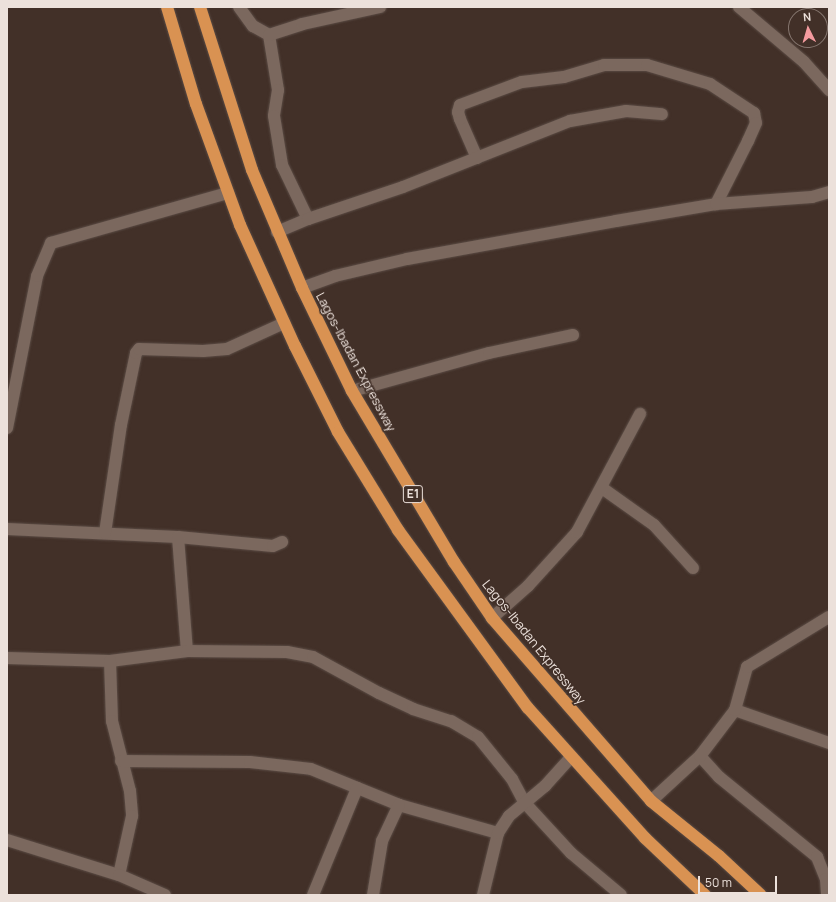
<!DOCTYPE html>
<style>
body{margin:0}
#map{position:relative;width:836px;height:902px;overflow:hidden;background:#423028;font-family:Manrope,sans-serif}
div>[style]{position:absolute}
.roads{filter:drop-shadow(0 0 1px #5b4c45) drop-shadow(0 0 1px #5b4c45)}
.minor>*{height:12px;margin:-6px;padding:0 6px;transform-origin:6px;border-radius:6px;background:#7b685e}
.highway>*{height:12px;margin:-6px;padding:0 6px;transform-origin:6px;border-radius:6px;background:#d99252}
span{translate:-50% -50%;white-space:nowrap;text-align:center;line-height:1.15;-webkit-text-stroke:3px #423028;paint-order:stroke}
.shield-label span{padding:1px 3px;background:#423028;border:1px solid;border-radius:3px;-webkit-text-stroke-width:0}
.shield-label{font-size:12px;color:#ece1db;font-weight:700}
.street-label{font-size:13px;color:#ece1db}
.frame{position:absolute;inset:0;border:8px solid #ece1db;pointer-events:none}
.north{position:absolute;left:788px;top:8px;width:40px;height:40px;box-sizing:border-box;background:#423028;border:1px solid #867770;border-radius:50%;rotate:355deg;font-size:11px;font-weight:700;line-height:16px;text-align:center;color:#ece1db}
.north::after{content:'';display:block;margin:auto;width:14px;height:18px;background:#f49b9f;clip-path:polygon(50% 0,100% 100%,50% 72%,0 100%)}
.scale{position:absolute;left:698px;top:876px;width:79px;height:18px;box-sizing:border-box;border:2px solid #ece1db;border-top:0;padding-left:5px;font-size:12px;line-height:14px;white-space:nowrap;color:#ece1db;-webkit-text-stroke:3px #423028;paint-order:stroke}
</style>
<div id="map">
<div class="roads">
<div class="minor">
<div style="left:239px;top:7px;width:24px;rotate:54deg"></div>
<div style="left:253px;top:26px;width:18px;rotate:29deg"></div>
<div style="left:269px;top:35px;width:56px;rotate:80.7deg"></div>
<div style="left:278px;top:90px;width:26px;rotate:99deg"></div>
<div style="left:274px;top:116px;width:50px;rotate:80.7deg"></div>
<div style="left:282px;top:165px;width:60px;rotate:64.3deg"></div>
<div style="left:739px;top:7px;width:85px;rotate:40.2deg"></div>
<div style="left:804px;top:62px;width:38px;rotate:48deg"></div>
<div style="left:269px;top:35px;width:35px;rotate:-18deg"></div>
<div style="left:302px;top:24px;width:80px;rotate:-12.3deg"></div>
<div style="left:477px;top:158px;width:43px;rotate:-113.6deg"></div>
<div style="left:460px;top:119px;width:7px;rotate:-106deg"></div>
<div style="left:458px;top:112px;width:7px;rotate:-74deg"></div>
<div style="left:460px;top:105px;width:66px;rotate:-20.4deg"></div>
<div style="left:522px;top:82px;width:42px;rotate:-6.8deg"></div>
<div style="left:564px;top:77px;width:42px;rotate:-16.7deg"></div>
<div style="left:604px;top:65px;width:43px"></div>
<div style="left:647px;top:65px;width:66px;rotate:16.8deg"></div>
<div style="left:710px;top:84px;width:53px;rotate:33.4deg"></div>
<div style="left:754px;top:113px;width:10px;rotate:79deg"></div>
<div style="left:756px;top:123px;width:20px;rotate:114deg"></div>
<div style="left:748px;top:141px;width:71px;rotate:116.9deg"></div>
<div style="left:277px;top:232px;width:34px;rotate:-23deg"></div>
<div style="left:308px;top:219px;width:100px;rotate:-18.6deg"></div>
<div style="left:403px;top:187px;width:180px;rotate:-21.6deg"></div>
<div style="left:570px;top:121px;width:57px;rotate:-10.1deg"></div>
<div style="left:626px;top:111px;width:36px;rotate:5deg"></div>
<div style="left:302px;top:288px;width:35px;rotate:-20deg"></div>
<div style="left:335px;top:276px;width:74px;rotate:-13.3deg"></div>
<div style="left:407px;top:259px;width:212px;rotate:-10.3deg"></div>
<div style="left:616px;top:221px;width:101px;rotate:-9.6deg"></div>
<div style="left:716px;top:204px;width:96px;rotate:-4.2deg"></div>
<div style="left:812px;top:197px;width:18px;rotate:-16deg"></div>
<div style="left:352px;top:391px;width:142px;rotate:-15.5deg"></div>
<div style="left:489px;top:353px;width:86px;rotate:-12.1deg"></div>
<div style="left:7px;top:428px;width:155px;rotate:-78.8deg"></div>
<div style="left:37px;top:276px;width:36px;rotate:-67deg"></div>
<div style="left:51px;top:243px;width:184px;rotate:-15.8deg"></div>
<div style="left:602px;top:488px;width:64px;rotate:35.4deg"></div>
<div style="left:654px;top:525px;width:58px;rotate:47.8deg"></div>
<div style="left:7px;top:529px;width:171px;rotate:2.7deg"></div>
<div style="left:178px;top:537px;width:95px;rotate:5.4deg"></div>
<div style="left:273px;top:546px;width:10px;rotate:-24deg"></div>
<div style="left:105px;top:533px;width:109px;rotate:-81.6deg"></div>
<div style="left:121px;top:425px;width:74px;rotate:-78.2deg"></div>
<div style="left:136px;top:353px;width:5px;rotate:-53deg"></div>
<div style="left:139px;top:349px;width:64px;rotate:1.8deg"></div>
<div style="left:203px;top:351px;width:24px;rotate:-5deg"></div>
<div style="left:227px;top:349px;width:63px;rotate:-24.5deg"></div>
<div style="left:178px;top:537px;width:114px;rotate:85.5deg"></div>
<div style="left:492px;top:618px;width:48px;rotate:-41.6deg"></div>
<div style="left:528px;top:586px;width:73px;rotate:-47.8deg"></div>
<div style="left:577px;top:532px;width:134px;rotate:-61.9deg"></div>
<div style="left:7px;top:658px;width:103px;rotate:1.7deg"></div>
<div style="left:110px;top:661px;width:78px;rotate:-7.4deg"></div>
<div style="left:187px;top:651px;width:100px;rotate:0.6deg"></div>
<div style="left:287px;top:652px;width:26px;rotate:11deg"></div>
<div style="left:313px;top:657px;width:75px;rotate:28.6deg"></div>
<div style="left:379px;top:693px;width:38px;rotate:25deg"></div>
<div style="left:413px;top:709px;width:40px;rotate:18deg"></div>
<div style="left:451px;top:721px;width:31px;rotate:31deg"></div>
<div style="left:478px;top:737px;width:54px;rotate:51deg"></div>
<div style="left:512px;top:779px;width:27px;rotate:62deg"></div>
<div style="left:525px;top:803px;width:68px;rotate:47.4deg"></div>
<div style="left:571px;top:853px;width:65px;rotate:40deg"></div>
<div style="left:110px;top:661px;width:60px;rotate:88.1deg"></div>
<div style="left:112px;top:721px;width:72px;rotate:75.6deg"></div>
<div style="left:130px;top:791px;width:25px;rotate:85deg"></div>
<div style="left:132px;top:816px;width:60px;rotate:102.4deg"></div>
<div style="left:735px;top:710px;width:100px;rotate:19.3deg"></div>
<div style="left:700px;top:756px;width:28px;rotate:48deg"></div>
<div style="left:719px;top:777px;width:127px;rotate:39.2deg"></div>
<div style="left:817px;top:857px;width:24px;rotate:68deg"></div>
<div style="left:826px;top:879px;width:16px;rotate:86deg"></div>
<div style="left:121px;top:761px;width:129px;rotate:0.4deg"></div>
<div style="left:250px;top:762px;width:61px;rotate:6.5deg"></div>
<div style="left:311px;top:769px;width:95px;rotate:22.2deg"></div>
<div style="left:399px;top:805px;width:103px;rotate:15.8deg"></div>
<div style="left:651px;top:801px;width:67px;rotate:-42.6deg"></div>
<div style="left:700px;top:756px;width:58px;rotate:-52.7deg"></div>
<div style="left:735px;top:710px;width:45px;rotate:-74.4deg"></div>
<div style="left:747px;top:667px;width:96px;rotate:-31.4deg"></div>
<div style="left:7px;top:840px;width:117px;rotate:17.4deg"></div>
<div style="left:119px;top:875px;width:50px;rotate:23.5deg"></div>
<div style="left:313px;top:895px;width:116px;rotate:-67.6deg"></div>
<div style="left:373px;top:895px;width:55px;rotate:-80.5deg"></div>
<div style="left:382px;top:841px;width:40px;rotate:-65deg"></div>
<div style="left:483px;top:895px;width:64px;rotate:-76.4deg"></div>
<div style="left:498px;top:833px;width:20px;rotate:-57deg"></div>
<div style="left:509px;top:816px;width:47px;rotate:-39.8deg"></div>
<div style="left:545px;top:786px;width:39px;rotate:-48deg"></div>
</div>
<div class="highway">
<div style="left:167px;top:7px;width:101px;rotate:73.4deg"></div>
<div style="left:196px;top:104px;width:129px;rotate:70deg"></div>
<div style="left:240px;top:225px;width:133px;rotate:65.6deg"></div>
<div style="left:295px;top:346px;width:96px;rotate:63.4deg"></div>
<div style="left:338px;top:432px;width:115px;rotate:58.5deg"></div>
<div style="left:398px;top:530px;width:220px;rotate:53.9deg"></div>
<div style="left:528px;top:708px;width:175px;rotate:48deg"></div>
<div style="left:645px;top:838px;width:83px;rotate:43.5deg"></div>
<div style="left:200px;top:7px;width:171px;rotate:72.3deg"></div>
<div style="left:252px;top:170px;width:128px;rotate:67deg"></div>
<div style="left:302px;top:288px;width:114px;rotate:64.1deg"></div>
<div style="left:352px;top:391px;width:199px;rotate:59.2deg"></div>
<div style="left:454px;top:562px;width:68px;rotate:55.8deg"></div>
<div style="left:492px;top:618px;width:242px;rotate:49deg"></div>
<div style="left:651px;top:801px;width:87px;rotate:39deg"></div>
<div style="left:719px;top:856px;width:57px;rotate:42.9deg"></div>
</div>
</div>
<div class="shield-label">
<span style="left:413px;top:494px">E1</span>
</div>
<div class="street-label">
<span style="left:356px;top:362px;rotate:62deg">Lagos-Ibadan Expressway</span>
<span style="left:534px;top:642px;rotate:51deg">Lagos-Ibadan Expressway</span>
</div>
<div class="frame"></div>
<div class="north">N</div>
<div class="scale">50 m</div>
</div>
